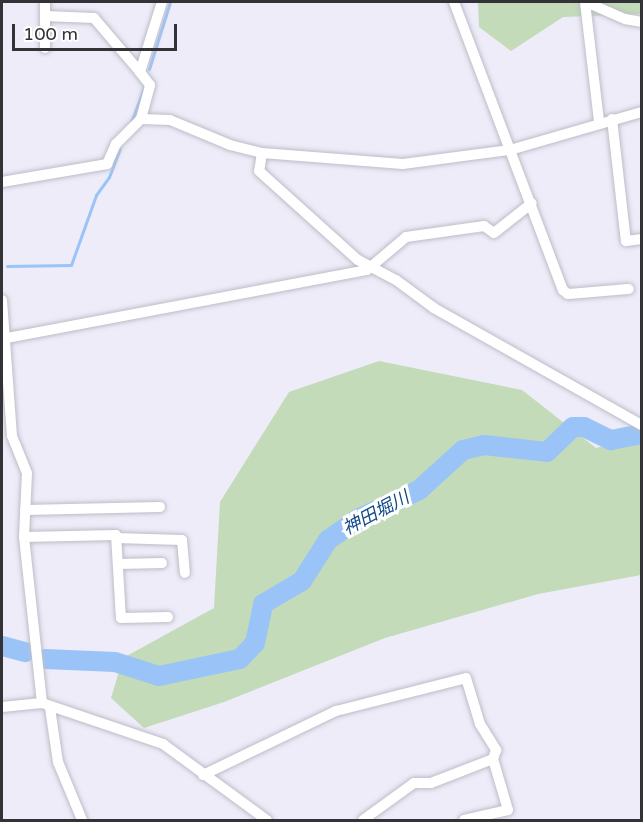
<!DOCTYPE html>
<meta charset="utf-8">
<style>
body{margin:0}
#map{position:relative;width:643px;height:822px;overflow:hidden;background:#edecf8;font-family:"Varela Round","Noto Sans JP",sans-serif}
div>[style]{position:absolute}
.green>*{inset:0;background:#c3dbb8}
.stream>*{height:3px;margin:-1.5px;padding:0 1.5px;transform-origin:1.5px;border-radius:1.5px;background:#9ac4f8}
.river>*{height:20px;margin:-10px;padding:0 10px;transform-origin:10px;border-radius:10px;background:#9ac4f8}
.roads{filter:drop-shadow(0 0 2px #bdbdc8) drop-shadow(0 0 2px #bdbdc8)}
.minor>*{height:10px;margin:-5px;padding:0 5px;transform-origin:5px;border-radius:5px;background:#fff}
span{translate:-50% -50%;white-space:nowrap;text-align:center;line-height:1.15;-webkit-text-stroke:6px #fff;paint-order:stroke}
.water-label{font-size:18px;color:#134b88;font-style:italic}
.frame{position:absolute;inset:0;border:3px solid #333337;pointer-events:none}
.scale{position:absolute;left:12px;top:24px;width:165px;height:27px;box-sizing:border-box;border:3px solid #333337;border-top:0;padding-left:8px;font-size:18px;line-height:21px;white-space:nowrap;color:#333337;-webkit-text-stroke:4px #fff;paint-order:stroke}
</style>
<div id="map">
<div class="green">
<div style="clip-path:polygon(478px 2px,641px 2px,641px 14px,563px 17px,511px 51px,479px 27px)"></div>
<div style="clip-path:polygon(379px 361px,522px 390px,596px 448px,641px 436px,641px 575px,538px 594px,385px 638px,224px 702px,144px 728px,111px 698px,123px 658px,214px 608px,220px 502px,289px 392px)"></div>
</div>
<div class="stream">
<div style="left:149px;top:69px;width:70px;rotate:-72.6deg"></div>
<div style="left:131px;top:122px;width:36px;rotate:-69deg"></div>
<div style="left:7px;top:266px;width:64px;rotate:-0.9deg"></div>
<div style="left:71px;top:265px;width:74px;rotate:-70.3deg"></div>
<div style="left:96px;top:195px;width:22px;rotate:-54deg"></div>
<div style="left:109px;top:177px;width:30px;rotate:-69deg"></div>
</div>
<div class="river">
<div style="left:2px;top:646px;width:24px;rotate:15deg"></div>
<div style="left:45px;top:659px;width:70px;rotate:2.5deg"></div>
<div style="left:115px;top:662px;width:46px;rotate:17.7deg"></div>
<div style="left:159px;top:676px;width:83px;rotate:-11.9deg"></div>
<div style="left:240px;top:659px;width:22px;rotate:-47deg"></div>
<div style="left:255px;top:643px;width:40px;rotate:-78deg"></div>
<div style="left:263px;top:604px;width:45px;rotate:-30.5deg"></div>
<div style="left:302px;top:581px;width:49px;rotate:-57.6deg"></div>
<div style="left:328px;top:540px;width:39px;rotate:-35deg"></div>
<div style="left:360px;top:518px;width:65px;rotate:-25.4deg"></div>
<div style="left:419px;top:490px;width:59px;rotate:-42.3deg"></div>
<div style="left:463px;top:450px;width:22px;rotate:-13deg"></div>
<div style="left:484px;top:445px;width:63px;rotate:6.3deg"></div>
<div style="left:547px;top:452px;width:36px;rotate:-44deg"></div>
<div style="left:573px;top:427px;width:11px"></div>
<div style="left:584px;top:427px;width:30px;rotate:26deg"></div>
<div style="left:611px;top:440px;width:32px;rotate:-11deg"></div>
</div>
<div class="roads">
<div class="minor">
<div style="left:45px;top:2px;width:46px;rotate:90deg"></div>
<div style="left:454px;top:2px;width:308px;rotate:69.3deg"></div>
<div style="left:563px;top:290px;width:6px;rotate:39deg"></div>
<div style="left:568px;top:294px;width:61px;rotate:-4.7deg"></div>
<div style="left:585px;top:2px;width:121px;rotate:83.3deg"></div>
<div style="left:586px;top:2px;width:43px;rotate:23.6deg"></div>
<div style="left:625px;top:19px;width:17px;rotate:10deg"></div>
<div style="left:45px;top:16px;width:49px;rotate:2.3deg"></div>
<div style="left:94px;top:18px;width:71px;rotate:49.6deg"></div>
<div style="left:141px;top:119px;width:29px;rotate:2deg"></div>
<div style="left:170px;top:120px;width:65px;rotate:22.6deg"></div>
<div style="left:230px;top:145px;width:33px;rotate:14deg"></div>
<div style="left:262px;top:153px;width:141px;rotate:4.5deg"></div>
<div style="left:403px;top:164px;width:108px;rotate:-7.5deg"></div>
<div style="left:510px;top:150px;width:137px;rotate:-16.1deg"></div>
<div style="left:612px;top:119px;width:123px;rotate:83.5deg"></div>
<div style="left:626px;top:241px;width:16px;rotate:-7deg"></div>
<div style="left:262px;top:153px;width:18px;rotate:99deg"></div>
<div style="left:259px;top:171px;width:133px;rotate:42deg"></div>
<div style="left:358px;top:260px;width:43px;rotate:27.8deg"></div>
<div style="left:396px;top:280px;width:47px;rotate:36.4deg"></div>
<div style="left:434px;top:308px;width:239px;rotate:29.4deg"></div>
<div style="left:2px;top:182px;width:107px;rotate:-9.7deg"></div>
<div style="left:107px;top:164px;width:22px;rotate:-66deg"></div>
<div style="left:116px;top:144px;width:35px;rotate:-45deg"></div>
<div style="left:141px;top:119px;width:35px;rotate:-75deg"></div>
<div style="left:150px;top:85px;width:16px;rotate:-128deg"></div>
<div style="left:140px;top:72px;width:73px;rotate:-72.6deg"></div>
<div style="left:2px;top:300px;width:136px;rotate:85.8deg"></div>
<div style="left:12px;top:436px;width:40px;rotate:68deg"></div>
<div style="left:27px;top:473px;width:64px;rotate:92.7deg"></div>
<div style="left:24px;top:537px;width:167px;rotate:83.8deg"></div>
<div style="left:2px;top:339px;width:371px;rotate:-10.7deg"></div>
<div style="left:367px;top:270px;width:51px;rotate:-40.2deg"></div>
<div style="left:406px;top:237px;width:79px;rotate:-8deg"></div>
<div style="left:484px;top:226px;width:12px;rotate:35deg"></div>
<div style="left:494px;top:233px;width:48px;rotate:-38.3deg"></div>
<div style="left:25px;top:510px;width:135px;rotate:-1.3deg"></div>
<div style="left:24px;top:537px;width:92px;rotate:-1.2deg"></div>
<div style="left:116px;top:535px;width:83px;rotate:86.6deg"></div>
<div style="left:121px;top:618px;width:47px;rotate:-1.2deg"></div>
<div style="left:116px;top:538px;width:66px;rotate:1.7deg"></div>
<div style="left:182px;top:540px;width:33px;rotate:85deg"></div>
<div style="left:118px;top:564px;width:44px;rotate:-1.3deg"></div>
<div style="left:2px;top:707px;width:40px;rotate:-5.7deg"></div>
<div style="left:42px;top:703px;width:128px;rotate:18.7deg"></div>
<div style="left:163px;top:744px;width:129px;rotate:36.2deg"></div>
<div style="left:50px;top:708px;width:55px;rotate:81.6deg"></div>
<div style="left:58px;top:762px;width:63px;rotate:67.5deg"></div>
<div style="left:203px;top:775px;width:148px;rotate:-25.7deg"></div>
<div style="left:336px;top:711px;width:134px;rotate:-14.2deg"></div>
<div style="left:466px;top:678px;width:48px;rotate:73.1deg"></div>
<div style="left:480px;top:724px;width:31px;rotate:58deg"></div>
<div style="left:496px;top:750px;width:9px;rotate:108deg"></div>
<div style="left:493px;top:759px;width:53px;rotate:73.6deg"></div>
<div style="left:508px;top:810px;width:45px;rotate:167.2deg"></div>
<div style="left:363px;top:820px;width:63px;rotate:-36deg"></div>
<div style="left:414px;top:783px;width:17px"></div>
<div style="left:431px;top:783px;width:66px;rotate:-21.2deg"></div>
</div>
</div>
<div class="water-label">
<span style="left:376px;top:513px;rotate:-28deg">神田堀川</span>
</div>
<div class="frame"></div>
<div class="scale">100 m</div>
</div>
